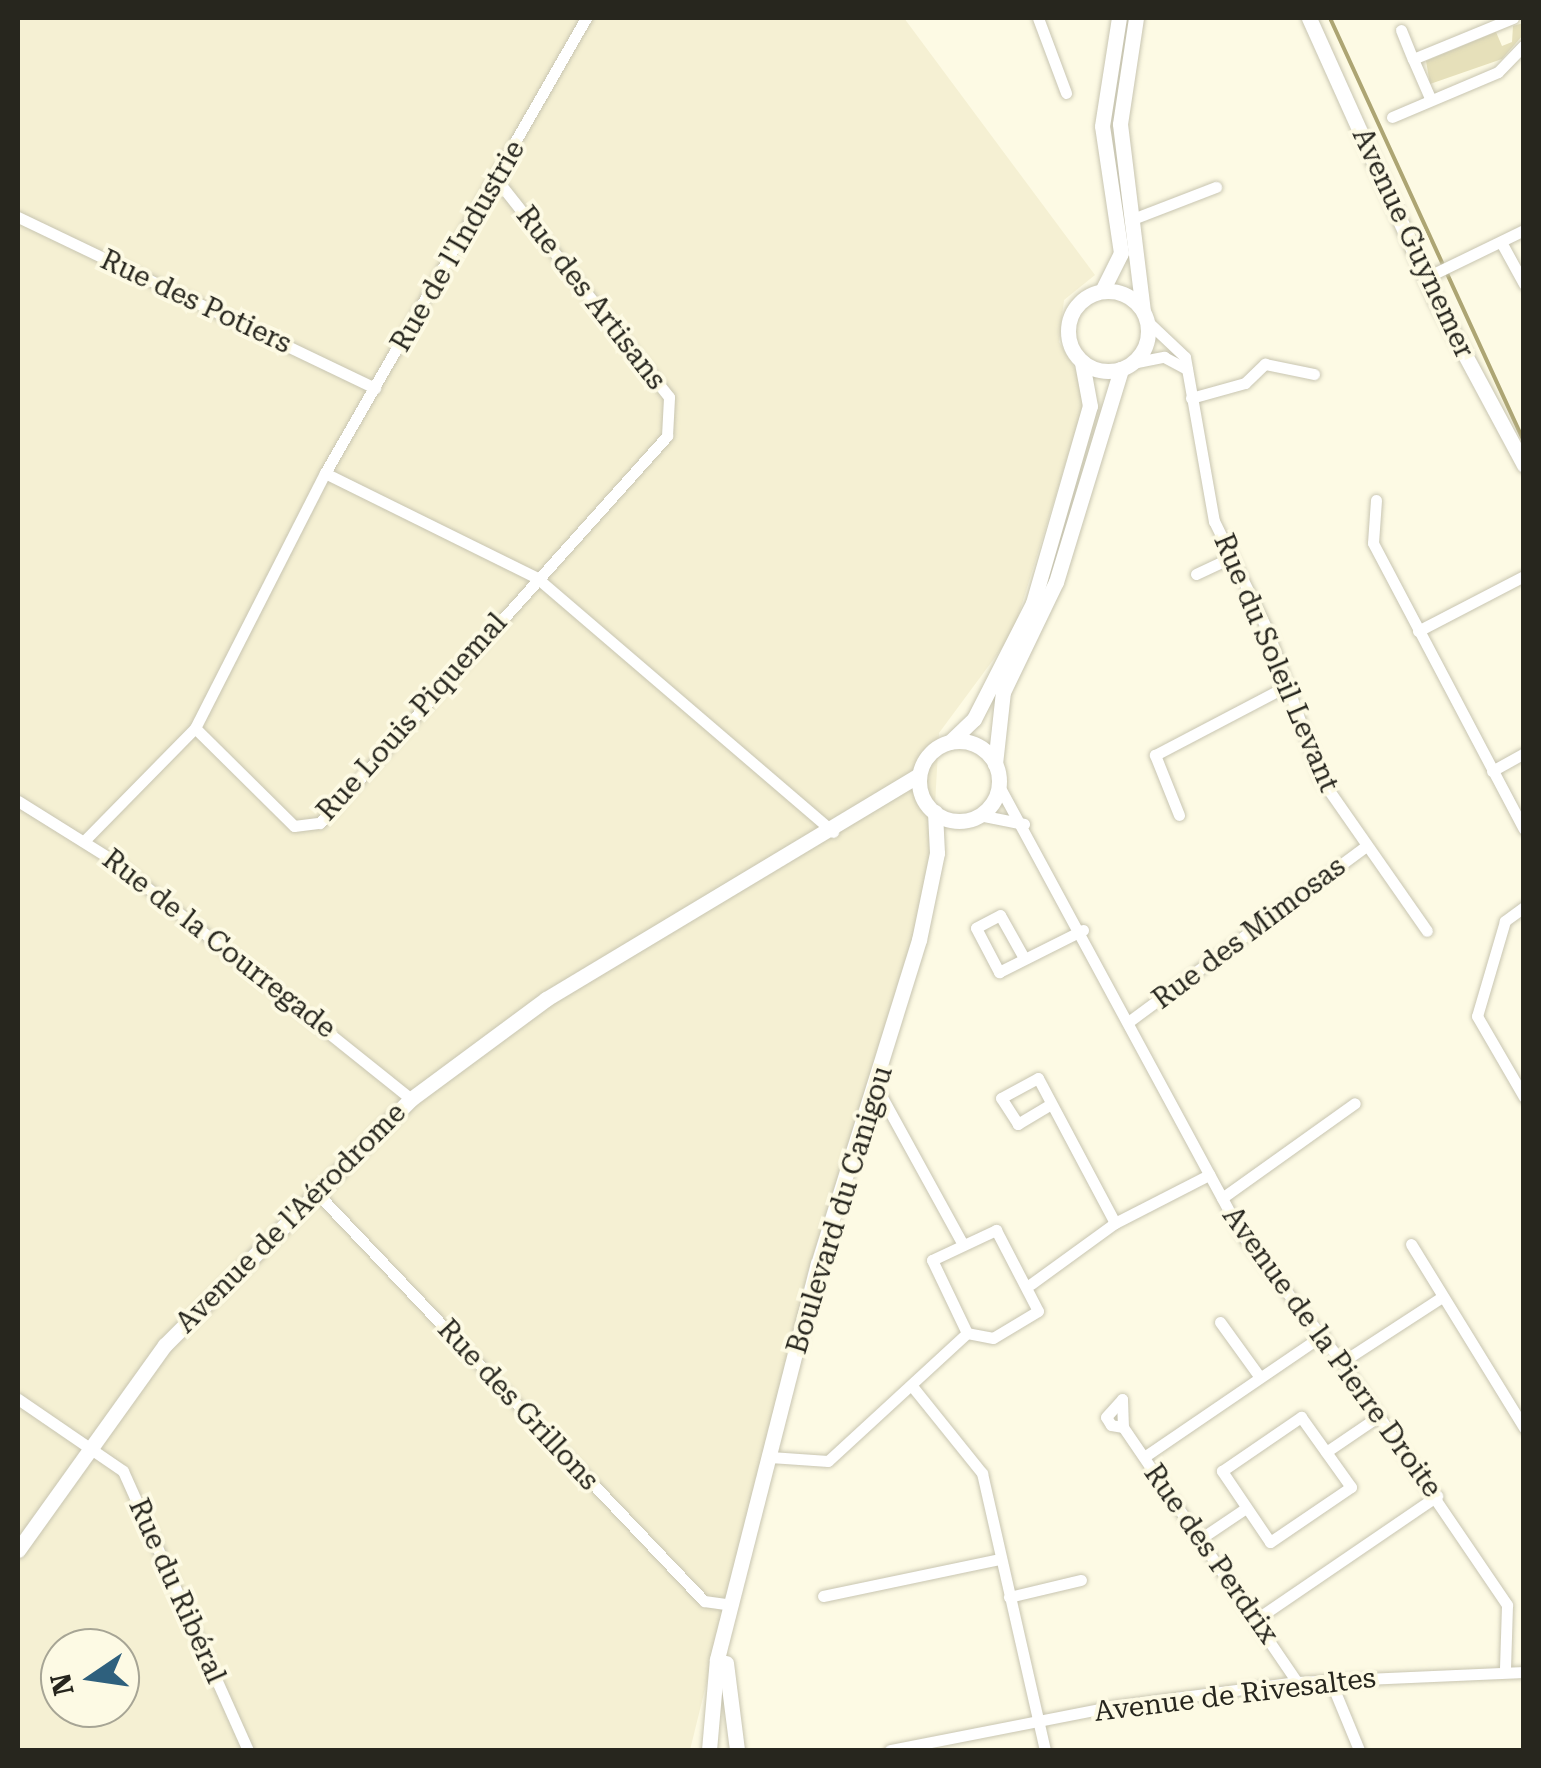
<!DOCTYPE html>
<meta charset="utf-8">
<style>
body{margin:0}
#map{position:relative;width:1541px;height:1768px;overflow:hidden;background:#fdfae4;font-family:"Roboto Serif",serif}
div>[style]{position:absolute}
.built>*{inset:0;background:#f5f0d3}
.green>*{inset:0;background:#e6e0ba}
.stream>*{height:4px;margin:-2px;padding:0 2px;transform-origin:2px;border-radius:2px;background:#ada573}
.roads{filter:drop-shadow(0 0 2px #c8c5b1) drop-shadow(0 0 2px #c8c5b1)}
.street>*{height:11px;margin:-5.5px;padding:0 5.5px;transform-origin:5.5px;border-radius:5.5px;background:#fff}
.secondary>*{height:15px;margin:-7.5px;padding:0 7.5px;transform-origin:7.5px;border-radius:7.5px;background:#fff}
.secondary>.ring{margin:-7.5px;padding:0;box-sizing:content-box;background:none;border:15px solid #fff;border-radius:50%}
span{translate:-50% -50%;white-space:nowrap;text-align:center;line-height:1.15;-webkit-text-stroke:8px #fdfae4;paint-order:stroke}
.street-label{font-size:28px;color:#27261e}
.frame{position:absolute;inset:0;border:20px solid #27261e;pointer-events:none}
.north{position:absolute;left:40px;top:1628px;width:100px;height:100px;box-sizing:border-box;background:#fdfae4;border:2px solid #a7a595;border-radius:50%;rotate:257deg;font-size:28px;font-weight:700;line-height:40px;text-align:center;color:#27261e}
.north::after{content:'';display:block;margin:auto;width:35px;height:45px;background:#2e607d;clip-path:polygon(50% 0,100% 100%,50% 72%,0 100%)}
</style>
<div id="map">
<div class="built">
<div style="clip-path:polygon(evenodd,18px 18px,904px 18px,1095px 275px,1064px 300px,1059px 342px,1088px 391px,1013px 633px,939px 733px,933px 841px,908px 959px,808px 1271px,690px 1750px,18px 1750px,18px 18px,60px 1648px,120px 1648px,120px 1708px,60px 1708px,60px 1648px)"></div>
</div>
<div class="green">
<div style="clip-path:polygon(1523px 23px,1523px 35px,1502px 59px,1430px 84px,1426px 61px,1496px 32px,1502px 46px,1512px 42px,1513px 26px)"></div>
</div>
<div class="stream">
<div style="left:1330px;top:18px;width:466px;rotate:65.4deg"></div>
</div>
<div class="roads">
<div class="street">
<div style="left:1038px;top:18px;width:80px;rotate:69.5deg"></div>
<div style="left:1401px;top:30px;width:31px;rotate:68deg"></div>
<div style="left:1430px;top:98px;width:43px;rotate:-113.6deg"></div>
<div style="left:1413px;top:59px;width:108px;rotate:-22.3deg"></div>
<div style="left:1392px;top:117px;width:115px;rotate:-23deg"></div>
<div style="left:1498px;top:72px;width:37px;rotate:-46deg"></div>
<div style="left:18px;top:217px;width:396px;rotate:25.6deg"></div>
<div style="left:1133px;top:219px;width:89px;rotate:-21.1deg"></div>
<div style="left:1501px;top:242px;width:48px;rotate:61.3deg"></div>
<div style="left:1425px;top:278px;width:110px;rotate:-25.9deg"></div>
<div style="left:1148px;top:322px;width:51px;rotate:43.4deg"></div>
<div style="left:1185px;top:357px;width:167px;rotate:80deg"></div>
<div style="left:1214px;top:521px;width:120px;rotate:63.9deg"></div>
<div style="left:1267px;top:629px;width:159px;rotate:70.2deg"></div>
<div style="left:1321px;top:779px;width:185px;rotate:55.1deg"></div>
<div style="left:1132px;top:363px;width:33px;rotate:-11deg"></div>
<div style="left:1164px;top:357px;width:26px;rotate:28deg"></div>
<div style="left:1191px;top:398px;width:56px;rotate:-15.5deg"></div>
<div style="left:1245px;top:383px;width:28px;rotate:-44deg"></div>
<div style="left:1265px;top:364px;width:50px;rotate:11.5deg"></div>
<div style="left:325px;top:473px;width:525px;rotate:-60.16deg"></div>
<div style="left:1376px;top:500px;width:43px;rotate:94deg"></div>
<div style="left:1373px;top:543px;width:323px;rotate:62.2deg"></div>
<div style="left:1196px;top:574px;width:40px;rotate:-25deg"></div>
<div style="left:1418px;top:631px;width:119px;rotate:-27.4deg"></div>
<div style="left:195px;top:728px;width:139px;rotate:44.7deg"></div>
<div style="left:294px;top:826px;width:26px;rotate:-7deg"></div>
<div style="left:320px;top:823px;width:520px;rotate:-48.12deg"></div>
<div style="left:667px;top:436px;width:39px;rotate:-87deg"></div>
<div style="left:669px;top:397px;width:275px;rotate:-128.4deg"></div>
<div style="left:1492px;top:771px;width:37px;rotate:-29deg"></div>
<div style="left:998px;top:784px;width:513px;rotate:61.59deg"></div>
<div style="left:1242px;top:1235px;width:162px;rotate:51.8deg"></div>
<div style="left:1342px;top:1362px;width:294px;rotate:55.8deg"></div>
<div style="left:1507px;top:1605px;width:64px;rotate:91.8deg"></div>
<div style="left:18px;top:801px;width:113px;rotate:32deg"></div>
<div style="left:114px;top:861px;width:381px;rotate:38.7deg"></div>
<div style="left:979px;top:815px;width:46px;rotate:11.3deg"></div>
<div style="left:1179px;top:815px;width:65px;rotate:-111.8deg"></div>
<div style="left:1155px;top:755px;width:151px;rotate:-27.6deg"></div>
<div style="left:85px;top:840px;width:157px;rotate:-45.5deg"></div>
<div style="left:195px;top:728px;width:286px;rotate:-63deg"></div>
<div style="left:325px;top:473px;width:237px;rotate:26.3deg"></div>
<div style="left:537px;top:578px;width:390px;rotate:40.6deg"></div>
<div style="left:1524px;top:907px;width:24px;rotate:144deg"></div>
<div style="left:1505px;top:921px;width:99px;rotate:106.4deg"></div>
<div style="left:1477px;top:1016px;width:94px;rotate:59.9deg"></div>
<div style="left:1024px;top:958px;width:49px;rotate:-119.2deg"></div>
<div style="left:1000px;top:915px;width:27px;rotate:152deg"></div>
<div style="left:976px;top:928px;width:50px;rotate:62.4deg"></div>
<div style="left:999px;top:972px;width:94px;rotate:-26.6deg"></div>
<div style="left:1131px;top:1020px;width:292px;rotate:-36.5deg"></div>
<div style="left:878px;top:1090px;width:175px;rotate:61.2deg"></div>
<div style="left:1051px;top:1104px;width:39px;rotate:149deg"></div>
<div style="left:1018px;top:1124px;width:31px;rotate:-123deg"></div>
<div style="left:1001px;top:1098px;width:42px;rotate:-28.4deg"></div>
<div style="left:1038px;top:1078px;width:164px;rotate:62deg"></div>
<div style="left:313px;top:1189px;width:568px;rotate:46.5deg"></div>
<div style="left:704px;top:1601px;width:27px;rotate:8deg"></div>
<div style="left:1222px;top:1198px;width:163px;rotate:-35.5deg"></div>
<div style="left:996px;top:1230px;width:91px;rotate:62.6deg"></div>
<div style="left:1038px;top:1311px;width:52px;rotate:149deg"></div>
<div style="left:993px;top:1338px;width:26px;rotate:-169deg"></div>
<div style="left:967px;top:1333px;width:81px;rotate:-115.6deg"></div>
<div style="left:932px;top:1260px;width:71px;rotate:-25.1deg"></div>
<div style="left:1411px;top:1244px;width:216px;rotate:58.4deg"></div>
<div style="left:1031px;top:1284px;width:104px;rotate:-36deg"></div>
<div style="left:1115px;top:1223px;width:106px;rotate:-27.1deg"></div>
<div style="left:1220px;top:1322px;width:67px;rotate:54.2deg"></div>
<div style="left:1342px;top:1362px;width:119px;rotate:-33deg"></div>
<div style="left:912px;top:1386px;width:112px;rotate:51.2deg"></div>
<div style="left:982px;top:1473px;width:284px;rotate:77.2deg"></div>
<div style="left:18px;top:1399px;width:127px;rotate:34.4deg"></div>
<div style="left:123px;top:1471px;width:306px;rotate:65.9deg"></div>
<div style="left:1122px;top:1399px;width:28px;rotate:88deg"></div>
<div style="left:1123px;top:1427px;width:12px;rotate:-171deg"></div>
<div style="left:1111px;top:1425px;width:9px;rotate:-122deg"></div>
<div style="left:1106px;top:1417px;width:24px;rotate:-48deg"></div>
<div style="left:1301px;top:1417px;width:86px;rotate:54.5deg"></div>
<div style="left:1351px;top:1487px;width:98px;rotate:145.8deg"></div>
<div style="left:1270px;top:1542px;width:86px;rotate:-124.1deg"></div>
<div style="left:1222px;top:1471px;width:96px;rotate:-34.4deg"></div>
<div style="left:1123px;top:1427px;width:309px;rotate:55.7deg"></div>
<div style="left:1326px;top:1452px;width:64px;rotate:-34.2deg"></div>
<div style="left:770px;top:1457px;width:58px;rotate:3.9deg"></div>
<div style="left:828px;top:1461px;width:189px;rotate:-42.6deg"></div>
<div style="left:1144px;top:1457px;width:217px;rotate:-34.3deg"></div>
<div style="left:1200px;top:1539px;width:55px;rotate:-34deg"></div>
<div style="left:823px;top:1596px;width:181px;rotate:-11.8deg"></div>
<div style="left:1009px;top:1597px;width:74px;rotate:-13.3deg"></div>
<div style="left:1258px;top:1618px;width:217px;rotate:-34.3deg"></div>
<div style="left:1331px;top:1682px;width:74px;rotate:67.6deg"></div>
<div style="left:890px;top:1750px;width:228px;rotate:-11.1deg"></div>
<div style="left:1114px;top:1706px;width:185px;rotate:-7.5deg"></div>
<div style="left:1297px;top:1682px;width:227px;rotate:-2.5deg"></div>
</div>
<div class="secondary">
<div style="left:1136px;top:18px;width:107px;rotate:98.6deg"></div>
<div style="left:1120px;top:124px;width:187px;rotate:83deg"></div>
<div style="left:1309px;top:18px;width:308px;rotate:65.8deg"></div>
<div style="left:1435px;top:299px;width:188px;rotate:61.8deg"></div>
<div class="ring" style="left:1068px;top:291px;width:65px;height:65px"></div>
<div style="left:1102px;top:291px;width:42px;rotate:-63.4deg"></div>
<div style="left:1121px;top:253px;width:128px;rotate:-98.5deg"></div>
<div style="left:1102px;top:126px;width:109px;rotate:-81.1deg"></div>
<div class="ring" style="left:919px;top:741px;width:65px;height:65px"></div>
<div style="left:950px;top:742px;width:33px;rotate:-44deg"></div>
<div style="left:974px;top:719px;width:130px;rotate:-63deg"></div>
<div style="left:1033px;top:603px;width:205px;rotate:-73.9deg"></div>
<div style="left:1090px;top:406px;width:44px;rotate:-100.5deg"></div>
<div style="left:995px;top:764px;width:72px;rotate:-83.7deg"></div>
<div style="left:1003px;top:692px;width:122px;rotate:-64.3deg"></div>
<div style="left:1056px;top:582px;width:223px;rotate:-73deg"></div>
<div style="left:18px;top:1550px;width:252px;rotate:-54.4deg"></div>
<div style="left:165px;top:1345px;width:348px;rotate:-45deg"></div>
<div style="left:411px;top:1099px;width:168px;rotate:-36.5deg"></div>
<div style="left:546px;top:999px;width:435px;rotate:-31deg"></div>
<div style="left:726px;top:1663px;width:88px;rotate:82.8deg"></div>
<div style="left:709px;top:1750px;width:91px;rotate:-85deg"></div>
<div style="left:717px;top:1659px;width:408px;rotate:-75.7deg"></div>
<div style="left:818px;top:1264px;width:339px;rotate:-72.7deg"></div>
<div style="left:919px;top:940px;width:89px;rotate:-78.3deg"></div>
<div style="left:937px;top:853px;width:41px;rotate:-92.8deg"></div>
</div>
</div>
<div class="street-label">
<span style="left:1413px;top:243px;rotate:65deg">Avenue Guynemer</span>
<span style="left:458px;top:246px;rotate:-60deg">Rue de l'Industrie</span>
<span style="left:591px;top:298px;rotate:52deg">Rue des Artisans</span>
<span style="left:196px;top:302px;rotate:25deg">Rue des Potiers</span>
<span style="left:1276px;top:663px;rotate:67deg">Rue du Soleil Levant</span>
<span style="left:412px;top:717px;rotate:-48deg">Rue Louis Piquemal</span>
<span style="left:1249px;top:933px;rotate:-37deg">Rue des Mimosas</span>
<span style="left:219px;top:944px;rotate:38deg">Rue de la Courregade</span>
<span style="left:840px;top:1210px;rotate:-73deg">Boulevard du Canigou</span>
<span style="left:291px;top:1218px;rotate:-45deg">Avenue de l'Aérodrome</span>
<span style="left:1332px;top:1352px;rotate:54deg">Avenue de la Pierre Droite</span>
<span style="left:518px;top:1405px;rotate:47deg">Rue des Grillons</span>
<span style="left:1211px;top:1554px;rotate:55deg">Rue des Perdrix</span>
<span style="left:177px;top:1591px;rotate:66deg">Rue du Ribéral</span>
<span style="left:1235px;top:1695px;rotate:-7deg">Avenue de Rivesaltes</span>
</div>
<div class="frame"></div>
<div class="north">N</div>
</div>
